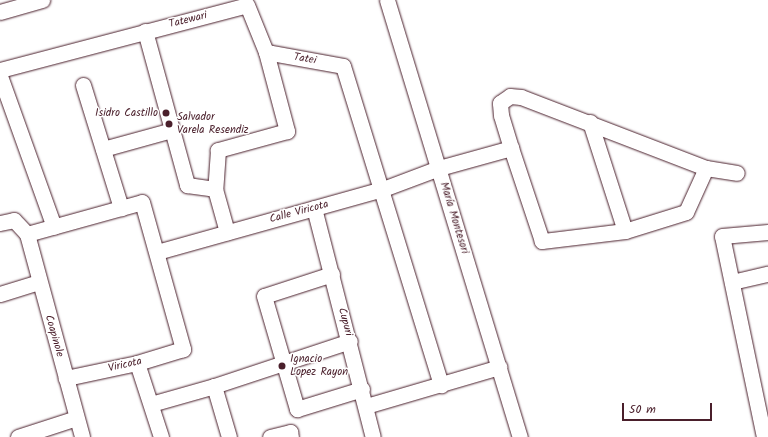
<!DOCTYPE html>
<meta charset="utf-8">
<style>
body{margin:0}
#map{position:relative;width:768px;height:437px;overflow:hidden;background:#fff;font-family:Kalam,sans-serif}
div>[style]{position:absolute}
.roads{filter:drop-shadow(0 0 1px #4a1f2b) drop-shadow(0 0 1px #4a1f2b)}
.minor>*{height:15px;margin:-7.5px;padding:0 7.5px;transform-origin:7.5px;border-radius:7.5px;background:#fff}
.dots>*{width:11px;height:11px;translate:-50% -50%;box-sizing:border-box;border:2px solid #fff;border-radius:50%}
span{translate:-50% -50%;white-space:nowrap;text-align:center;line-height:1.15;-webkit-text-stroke:3px #fff;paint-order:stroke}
.street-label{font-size:11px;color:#4a1f2b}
.poi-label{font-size:11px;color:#4a1f2b}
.right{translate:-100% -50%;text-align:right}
.left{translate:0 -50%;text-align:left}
.scale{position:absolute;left:622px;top:403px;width:90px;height:18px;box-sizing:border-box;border:2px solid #4a1f2b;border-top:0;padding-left:5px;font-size:12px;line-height:14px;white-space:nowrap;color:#4a1f2b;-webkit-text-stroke:3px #fff;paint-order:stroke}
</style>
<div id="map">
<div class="roads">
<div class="minor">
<div style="left:387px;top:0;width:457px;rotate:73.1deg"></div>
<div style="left:0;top:12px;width:44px;rotate:-15.9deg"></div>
<div style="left:145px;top:31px;width:160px;rotate:74.7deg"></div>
<div style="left:187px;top:185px;width:28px;rotate:8deg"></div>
<div style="left:215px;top:189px;width:45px;rotate:74.4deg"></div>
<div style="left:266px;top:52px;width:78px;rotate:10.3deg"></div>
<div style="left:343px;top:66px;width:334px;rotate:72.9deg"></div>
<div style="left:0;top:70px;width:255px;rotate:-14.7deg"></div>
<div style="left:247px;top:5px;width:51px;rotate:68deg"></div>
<div style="left:266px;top:52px;width:82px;rotate:75.1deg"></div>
<div style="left:287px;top:131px;width:72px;rotate:164.6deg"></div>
<div style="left:218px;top:150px;width:39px;rotate:94deg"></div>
<div style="left:0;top:76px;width:160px;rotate:70.3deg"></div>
<div style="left:83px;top:85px;width:129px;rotate:72.8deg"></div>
<div style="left:590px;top:122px;width:114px;rotate:72.2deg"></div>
<div style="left:103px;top:149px;width:72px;rotate:-15.4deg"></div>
<div style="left:706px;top:168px;width:48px;rotate:114.4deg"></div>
<div style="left:686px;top:212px;width:64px;rotate:162.7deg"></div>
<div style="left:625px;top:231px;width:84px;rotate:173.1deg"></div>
<div style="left:542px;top:241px;width:98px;rotate:-108.4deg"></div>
<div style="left:511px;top:148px;width:34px;rotate:-107deg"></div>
<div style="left:501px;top:115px;width:12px;rotate:-95deg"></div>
<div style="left:500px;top:103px;width:12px;rotate:-35deg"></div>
<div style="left:510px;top:96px;width:11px;rotate:5deg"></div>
<div style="left:521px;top:97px;width:198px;rotate:21deg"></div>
<div style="left:706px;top:168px;width:31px;rotate:9deg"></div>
<div style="left:314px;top:208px;width:236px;rotate:75.6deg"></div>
<div style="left:0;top:223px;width:14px;rotate:-12deg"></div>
<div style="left:14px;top:220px;width:19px;rotate:47deg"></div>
<div style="left:27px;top:234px;width:119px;rotate:-15.5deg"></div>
<div style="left:142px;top:202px;width:153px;rotate:74.4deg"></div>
<div style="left:183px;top:349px;width:48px;rotate:163.1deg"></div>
<div style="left:137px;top:363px;width:73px;rotate:168.1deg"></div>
<div style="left:27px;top:234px;width:210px;rotate:74.8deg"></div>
<div style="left:157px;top:252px;width:235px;rotate:-15.6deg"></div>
<div style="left:383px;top:189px;width:60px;rotate:-20.6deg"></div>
<div style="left:439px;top:168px;width:75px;rotate:-15.5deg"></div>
<div style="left:332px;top:274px;width:71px;rotate:162.1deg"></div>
<div style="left:264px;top:296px;width:118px;rotate:73.7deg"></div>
<div style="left:297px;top:409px;width:68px;rotate:-17.1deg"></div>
<div style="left:732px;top:282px;width:37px;rotate:-13deg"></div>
<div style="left:0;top:294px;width:41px;rotate:-17.1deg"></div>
<div style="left:137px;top:363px;width:78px;rotate:72deg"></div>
<div style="left:214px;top:386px;width:53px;rotate:73.6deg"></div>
<div style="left:151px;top:404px;width:66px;rotate:-15.9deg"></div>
<div style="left:214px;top:386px;width:143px;rotate:-18.3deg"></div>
<div style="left:366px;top:406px;width:139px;rotate:-16.3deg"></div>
<div style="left:18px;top:437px;width:61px;rotate:-18.1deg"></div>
<div style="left:270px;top:437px;width:21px;rotate:-14deg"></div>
<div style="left:290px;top:432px;width:5px;rotate:79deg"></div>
<div style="left:764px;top:437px;width:205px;rotate:-101.8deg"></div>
<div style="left:722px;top:236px;width:46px;rotate:-5deg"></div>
</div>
</div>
<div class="dots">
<div style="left:166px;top:113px;background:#4a1f2b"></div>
<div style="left:169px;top:124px;background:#4a1f2b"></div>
<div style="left:282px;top:366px;background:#4a1f2b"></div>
</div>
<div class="street-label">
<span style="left:188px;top:20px;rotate:-14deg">Tatewari</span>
<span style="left:305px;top:59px;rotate:10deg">Tatei</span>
<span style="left:299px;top:212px;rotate:-15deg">Calle Viricota</span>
<span style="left:454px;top:218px;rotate:73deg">María Montesori</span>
<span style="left:345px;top:322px;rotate:75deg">Cupuri</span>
<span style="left:54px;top:336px;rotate:74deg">Coapinole</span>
<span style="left:125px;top:365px;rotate:-13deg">Viricota</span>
</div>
<div class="poi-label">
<span class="right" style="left:158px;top:113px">Isidro Castillo</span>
<span class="left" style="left:177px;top:124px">Salvador<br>Varela Resendiz</span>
<span class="left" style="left:290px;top:366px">Ignacio<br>Lopez Rayon</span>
</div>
<div class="scale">50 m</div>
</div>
